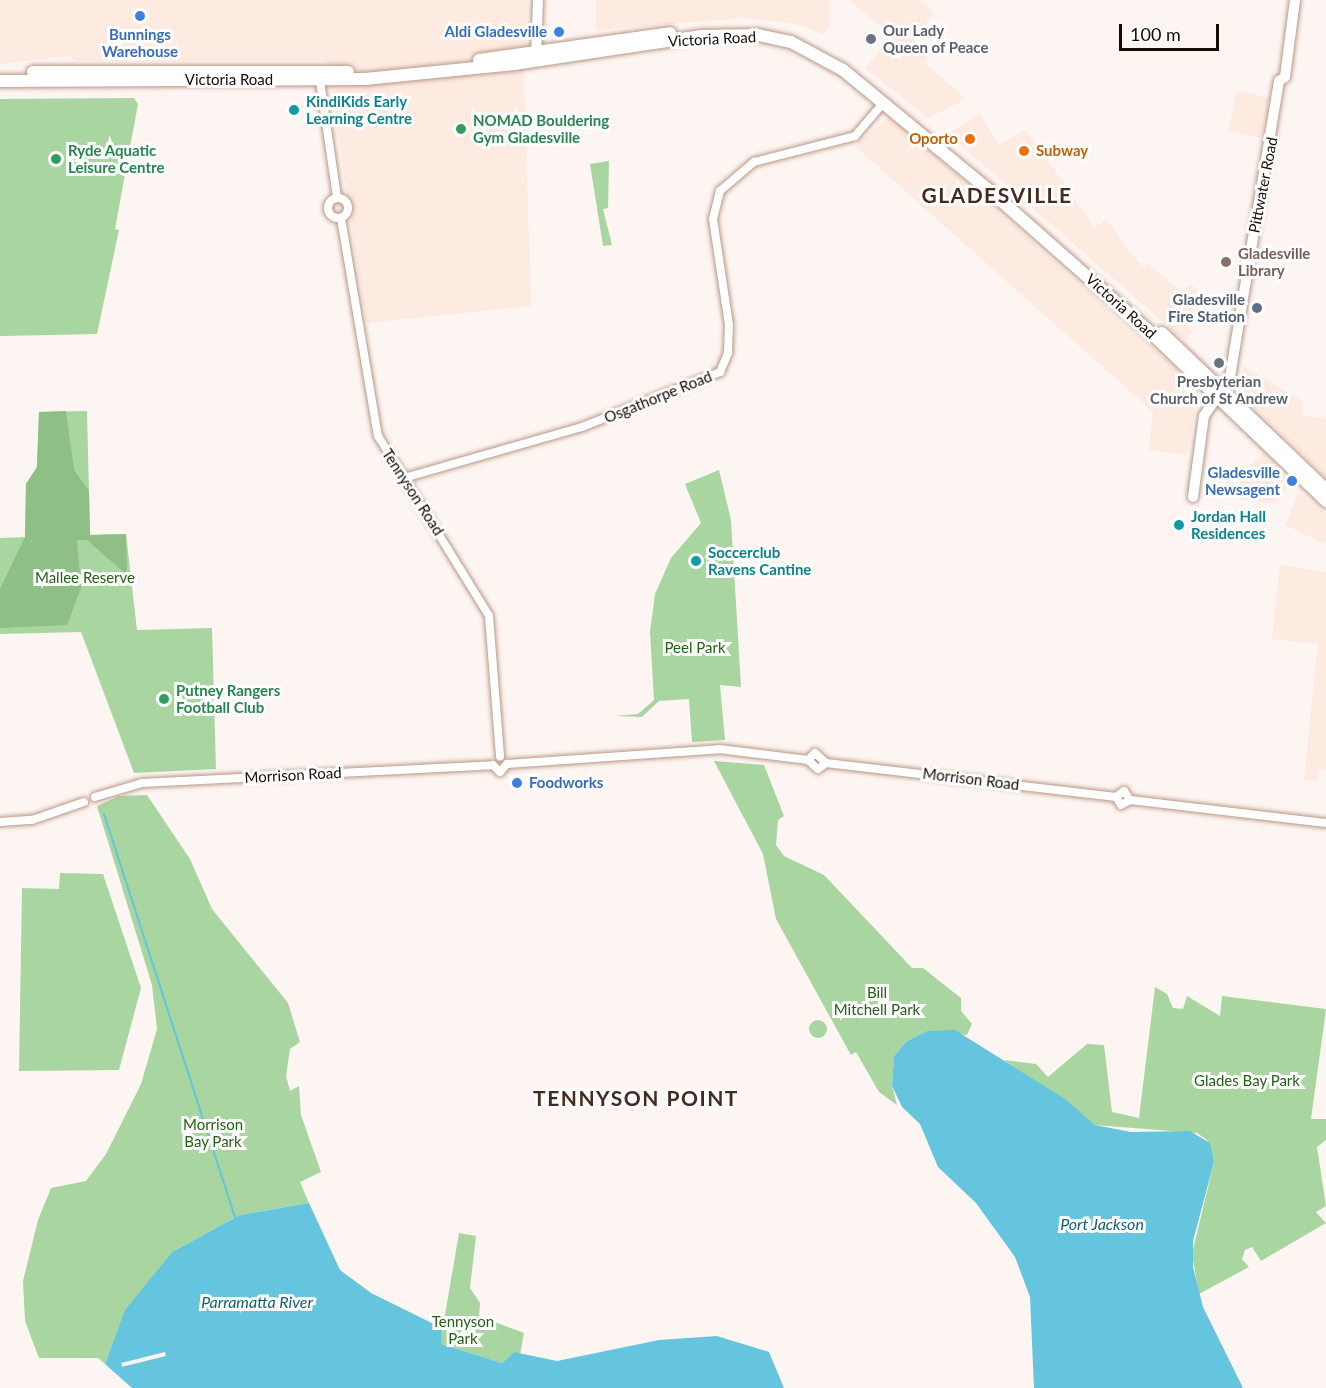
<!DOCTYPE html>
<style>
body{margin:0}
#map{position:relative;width:1326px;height:1388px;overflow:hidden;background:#fdf5f1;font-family:Lato,sans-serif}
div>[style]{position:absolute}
.built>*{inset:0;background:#fdeae1;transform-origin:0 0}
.green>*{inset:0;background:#a9d5a0}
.round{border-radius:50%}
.forest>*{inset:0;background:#8ebf84}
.water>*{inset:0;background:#65c5df}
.pier>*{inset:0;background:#fdf5f1;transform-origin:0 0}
.stream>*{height:2px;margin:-1px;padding:0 1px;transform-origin:1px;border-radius:1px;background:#65c5df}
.roads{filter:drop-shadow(0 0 2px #ba9786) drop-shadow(0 0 2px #ba9786)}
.minor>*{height:8px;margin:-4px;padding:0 4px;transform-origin:4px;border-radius:4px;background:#fff}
.minor>.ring{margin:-4px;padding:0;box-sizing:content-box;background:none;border:8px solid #fff;border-radius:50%}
.major>*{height:10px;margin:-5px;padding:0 5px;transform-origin:5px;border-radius:5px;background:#fff}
.highway>*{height:12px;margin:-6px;padding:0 6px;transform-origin:6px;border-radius:6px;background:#fff}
.dots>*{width:16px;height:16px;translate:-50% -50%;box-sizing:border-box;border:3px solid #fff;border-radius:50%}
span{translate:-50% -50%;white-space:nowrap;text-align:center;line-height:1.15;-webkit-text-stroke:6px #fff;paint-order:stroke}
.worship-label{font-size:15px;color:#5b616d;font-weight:700}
.left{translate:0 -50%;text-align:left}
.shop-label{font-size:15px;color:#366cbe;font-weight:700}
.right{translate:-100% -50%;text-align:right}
.street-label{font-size:15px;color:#160a05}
.culture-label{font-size:15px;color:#0d838f;font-weight:700}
.leisure-label{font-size:15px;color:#27864d;font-weight:700}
.food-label{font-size:15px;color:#c56008;font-weight:700}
.education-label{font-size:15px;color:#785e54;font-weight:700}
.service-label{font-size:15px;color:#4e5e75;font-weight:700}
.park-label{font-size:15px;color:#226214}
.water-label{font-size:16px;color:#116173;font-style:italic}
.district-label{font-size:21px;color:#462a1b;font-weight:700;letter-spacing:1.5px}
.scale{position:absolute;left:1119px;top:24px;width:100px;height:27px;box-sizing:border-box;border:3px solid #160a05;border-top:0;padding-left:8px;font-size:18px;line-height:21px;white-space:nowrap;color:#160a05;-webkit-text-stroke:4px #fff;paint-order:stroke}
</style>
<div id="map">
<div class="built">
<div style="clip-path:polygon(0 0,528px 0,524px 74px,531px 306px,366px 323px,327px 61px,75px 61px,70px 56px,0 64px)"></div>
<div style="clip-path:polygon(596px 0,829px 0,829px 28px,823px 34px,796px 24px,744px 18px,596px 30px)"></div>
<div style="clip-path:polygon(849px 0,919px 0,934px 13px,913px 38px,929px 56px,924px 62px,966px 99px,928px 118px,865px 68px,892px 36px)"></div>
<div style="left:1237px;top:91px;width:33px;height:41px;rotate:12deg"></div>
<div style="clip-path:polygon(980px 113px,998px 145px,1026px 130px,1094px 227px,1107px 220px,1142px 267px,1148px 264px,1182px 292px,1190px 285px,1200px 290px,1188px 328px,1192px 332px,1185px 341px,948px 134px)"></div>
<div style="clip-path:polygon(890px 116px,1199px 389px,1187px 455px,1149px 450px,1153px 412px,855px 146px)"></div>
<div style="clip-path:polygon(1243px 366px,1304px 402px,1302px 416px,1326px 418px,1326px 478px,1239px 393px)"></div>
<div style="clip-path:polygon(1264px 452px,1291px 484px,1274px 504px,1238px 499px,1241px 476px)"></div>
<div style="clip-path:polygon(1299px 492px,1326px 513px,1326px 544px,1285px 525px)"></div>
<div style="clip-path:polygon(1280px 565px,1326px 572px,1326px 770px,1319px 769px,1318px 781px,1304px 779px,1318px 644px,1272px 639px)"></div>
</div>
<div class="green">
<div style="clip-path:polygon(134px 98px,138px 104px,115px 229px,119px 230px,97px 334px,0 336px,0 99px)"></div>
<div style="clip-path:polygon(609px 161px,608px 208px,603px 209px,612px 245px,603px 246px,590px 164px)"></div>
<div style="clip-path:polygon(87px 411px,90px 535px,126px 534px,137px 630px,212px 628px,216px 769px,134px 773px,81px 632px,0 634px,0 538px,25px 537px,26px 484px,37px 467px,39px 412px)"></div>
<div style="clip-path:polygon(719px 470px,731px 520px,741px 687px,720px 685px,725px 740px,692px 742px,689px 699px,659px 701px,642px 717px,614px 716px,638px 714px,654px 700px,650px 632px,655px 594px,671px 558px,701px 523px,685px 484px)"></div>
<div style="clip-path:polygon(714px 761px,764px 765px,784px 816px,778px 820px,776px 845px,784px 856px,824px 875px,912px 968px,923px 968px,961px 998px,961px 1011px,972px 1024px,967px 1035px,927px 1031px,907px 1041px,894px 1056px,892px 1086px,897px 1105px,879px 1092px,856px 1052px,851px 1055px,776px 919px,763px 854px)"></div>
<div style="clip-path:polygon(147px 795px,190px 859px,212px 909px,288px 1003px,300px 1042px,290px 1049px,286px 1076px,290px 1091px,299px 1086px,301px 1115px,321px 1172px,300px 1182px,309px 1203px,240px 1215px,172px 1252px,126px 1310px,105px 1364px,98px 1358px,39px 1358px,25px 1321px,23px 1281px,38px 1220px,51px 1188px,86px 1181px,106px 1154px,141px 1084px,157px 1029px,152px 985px,97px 806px,119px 796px)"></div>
<div style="clip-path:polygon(60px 873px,103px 874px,141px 988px,119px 1070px,19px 1071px,22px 888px,59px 889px)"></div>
<div style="clip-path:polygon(1155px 987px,1167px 994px,1173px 1008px,1183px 1009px,1187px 996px,1220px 1016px,1222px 996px,1326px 1009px,1311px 1119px,1326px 1119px,1326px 1140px,1317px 1147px,1326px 1206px,1316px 1212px,1326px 1223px,1261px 1261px,1252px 1247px,1245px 1250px,1242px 1259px,1249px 1267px,1199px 1294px,1192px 1254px,1214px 1162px,1207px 1140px,1197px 1133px,1095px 1125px,1004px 1060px,1036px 1064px,1048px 1077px,1087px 1044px,1104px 1045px,1112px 1112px,1139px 1118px)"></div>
<div class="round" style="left:809px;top:1020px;width:18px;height:18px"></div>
<div style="clip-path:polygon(459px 1233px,476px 1236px,470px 1288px,480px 1303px,479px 1316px,524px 1333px,520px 1355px,514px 1352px,502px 1363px,440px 1344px)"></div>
</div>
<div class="forest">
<div style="clip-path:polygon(66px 411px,74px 470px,89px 491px,90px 535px,126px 534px,127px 575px,87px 540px,77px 540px,81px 588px,67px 625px,0 628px,0 589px,25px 537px,26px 484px,37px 467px,39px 412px)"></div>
</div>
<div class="water">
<div style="clip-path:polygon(955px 1030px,1065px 1099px,1095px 1125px,1131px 1132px,1190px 1131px,1210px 1143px,1214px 1162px,1193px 1241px,1193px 1267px,1203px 1307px,1243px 1388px,1034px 1388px,1030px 1297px,1015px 1257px,976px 1203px,938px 1167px,920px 1124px,902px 1107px,892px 1086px,894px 1056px,907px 1041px,927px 1031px)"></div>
<div style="clip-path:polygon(309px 1203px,340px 1270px,371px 1293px,442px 1328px,441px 1344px,502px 1363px,514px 1352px,557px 1361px,659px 1340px,717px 1336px,769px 1352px,784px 1388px,132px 1388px,105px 1364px,125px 1310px,172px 1252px,240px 1215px)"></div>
</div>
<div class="pier">
<div style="left:165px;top:1352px;width:4px;height:45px;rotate:76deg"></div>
</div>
<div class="stream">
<div style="left:104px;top:814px;width:425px;rotate:72deg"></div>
</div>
<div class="roads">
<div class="minor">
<div style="left:319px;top:74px;width:125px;rotate:81.7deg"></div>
<div class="ring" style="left:328px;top:198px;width:12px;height:12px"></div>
<div style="left:341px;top:218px;width:221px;rotate:80.4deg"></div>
<div style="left:378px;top:436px;width:211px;rotate:58.3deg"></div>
<div style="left:489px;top:616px;width:141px;rotate:85.5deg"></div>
<div style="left:404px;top:478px;width:185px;rotate:-16deg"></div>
<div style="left:582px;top:427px;width:149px;rotate:-21.7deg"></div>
<div style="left:720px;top:372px;width:21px;rotate:-67deg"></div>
<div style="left:728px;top:353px;width:28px;rotate:-88deg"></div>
<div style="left:729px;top:325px;width:107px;rotate:-98.6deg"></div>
<div style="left:713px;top:219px;width:29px;rotate:-76deg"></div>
<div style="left:720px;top:191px;width:45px;rotate:-40.5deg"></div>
<div style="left:754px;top:162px;width:104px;rotate:-14.4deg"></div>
<div style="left:855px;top:136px;width:45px;rotate:-49.5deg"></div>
<div style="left:808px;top:760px;width:10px;rotate:-45deg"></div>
<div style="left:815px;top:753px;width:15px;rotate:42deg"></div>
<div style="left:808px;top:760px;width:13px;rotate:42deg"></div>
<div style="left:818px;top:769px;width:10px;rotate:-37deg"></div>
<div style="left:826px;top:763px;width:292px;rotate:6.7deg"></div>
<div style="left:507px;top:764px;width:213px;rotate:-4deg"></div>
<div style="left:719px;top:749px;width:90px;rotate:7deg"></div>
<div style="left:493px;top:765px;width:10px;rotate:45deg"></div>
<div style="left:500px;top:772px;width:11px;rotate:-49deg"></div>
<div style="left:95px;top:797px;width:49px;rotate:-16.6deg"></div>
<div style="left:142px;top:783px;width:351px;rotate:-2.9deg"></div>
<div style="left:1116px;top:797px;width:9px;rotate:58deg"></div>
<div style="left:1121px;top:805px;width:10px;rotate:-29deg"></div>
<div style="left:1116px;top:797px;width:10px;rotate:-37deg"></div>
<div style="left:1124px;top:791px;width:11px;rotate:56deg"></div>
<div style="left:1130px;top:800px;width:197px;rotate:6.7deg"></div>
<div style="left:0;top:822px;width:32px;rotate:-4deg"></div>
<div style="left:32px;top:820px;width:55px;rotate:-19.1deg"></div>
</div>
<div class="major">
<div style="left:536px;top:59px;width:59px;rotate:-88.1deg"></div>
<div style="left:1285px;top:77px;width:78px;rotate:-82.6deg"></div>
<div style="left:1193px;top:497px;width:82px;rotate:-82.3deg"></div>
<div style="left:1204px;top:416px;width:47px;rotate:-56.3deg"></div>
<div style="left:1230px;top:377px;width:300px;rotate:-80.6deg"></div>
<div style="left:1279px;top:81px;width:7px;rotate:-34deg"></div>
</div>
<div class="highway">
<div style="left:479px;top:60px;width:193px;rotate:-8deg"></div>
<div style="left:33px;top:72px;width:315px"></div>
<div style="left:0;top:81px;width:365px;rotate:-0.3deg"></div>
<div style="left:365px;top:79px;width:150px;rotate:-5.7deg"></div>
<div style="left:514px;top:64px;width:190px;rotate:-8.5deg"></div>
<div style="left:702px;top:36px;width:56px;rotate:-1deg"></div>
<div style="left:758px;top:35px;width:34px;rotate:12deg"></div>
<div style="left:791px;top:42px;width:59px;rotate:28.3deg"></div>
<div style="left:843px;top:70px;width:190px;rotate:39.5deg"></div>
<div style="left:990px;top:191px;width:215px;rotate:41.4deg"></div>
<div style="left:1151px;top:333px;width:243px;rotate:43.8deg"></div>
<div style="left:1162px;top:333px;width:226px;rotate:43.7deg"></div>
</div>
</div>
<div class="dots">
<div style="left:140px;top:16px;background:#3f7fe0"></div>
<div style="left:559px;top:32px;background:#3f7fe0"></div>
<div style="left:871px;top:39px;background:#6b7280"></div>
<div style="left:294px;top:110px;background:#0f9aa8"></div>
<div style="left:461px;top:129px;background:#2e9e5b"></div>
<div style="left:970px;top:139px;background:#e8710a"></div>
<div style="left:1024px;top:151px;background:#e8710a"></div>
<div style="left:56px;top:159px;background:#2e9e5b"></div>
<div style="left:1226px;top:262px;background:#8d6e63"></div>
<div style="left:1257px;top:308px;background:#5c6f8a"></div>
<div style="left:1219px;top:363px;background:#6b7280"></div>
<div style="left:1292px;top:481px;background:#3f7fe0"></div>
<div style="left:1179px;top:525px;background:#0f9aa8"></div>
<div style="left:696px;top:561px;background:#0f9aa8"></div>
<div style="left:164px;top:699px;background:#2e9e5b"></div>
<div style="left:517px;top:783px;background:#3f7fe0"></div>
</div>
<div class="worship-label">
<span class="left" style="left:883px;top:39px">Our Lady<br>Queen of Peace</span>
<span style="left:1219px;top:390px">Presbyterian<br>Church of St Andrew</span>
</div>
<div class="shop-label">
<span class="right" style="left:547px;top:32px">Aldi Gladesville</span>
<span style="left:140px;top:43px">Bunnings<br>Warehouse</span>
<span class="right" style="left:1280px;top:481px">Gladesville<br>Newsagent</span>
<span class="left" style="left:529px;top:783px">Foodworks</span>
</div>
<div class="street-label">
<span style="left:712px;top:39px;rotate:-3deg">Victoria Road</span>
<span style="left:229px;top:80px">Victoria Road</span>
<span style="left:1263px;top:185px;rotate:-79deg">Pittwater Road</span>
<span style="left:1121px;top:306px;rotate:42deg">Victoria Road</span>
<span style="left:658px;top:397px;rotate:-22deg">Osgathorpe Road</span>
<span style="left:413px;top:492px;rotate:57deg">Tennyson Road</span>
<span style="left:293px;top:775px;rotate:-3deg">Morrison Road</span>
<span style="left:971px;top:779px;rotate:7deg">Morrison Road</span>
</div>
<div class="culture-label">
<span class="left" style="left:306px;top:110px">KindiKids Early<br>Learning Centre</span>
<span class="left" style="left:1191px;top:525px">Jordan Hall<br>Residences</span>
<span class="left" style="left:708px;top:561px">Soccerclub<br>Ravens Cantine</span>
</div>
<div class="leisure-label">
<span class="left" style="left:473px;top:129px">NOMAD Bouldering<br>Gym Gladesville</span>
<span class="left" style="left:68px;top:159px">Ryde Aquatic<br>Leisure Centre</span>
<span class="left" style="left:176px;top:699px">Putney Rangers<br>Football Club</span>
</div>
<div class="food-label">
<span class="right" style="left:958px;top:139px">Oporto</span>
<span class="left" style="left:1036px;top:151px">Subway</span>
</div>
<div class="education-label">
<span class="left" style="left:1238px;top:262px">Gladesville<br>Library</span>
</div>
<div class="service-label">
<span class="right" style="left:1245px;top:308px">Gladesville<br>Fire Station</span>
</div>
<div class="park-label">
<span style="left:85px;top:578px">Mallee Reserve</span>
<span style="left:695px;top:648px">Peel Park</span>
<span style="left:877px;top:1001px">Bill<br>Mitchell Park</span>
<span style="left:1247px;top:1081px">Glades Bay Park</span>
<span style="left:213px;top:1133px">Morrison<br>Bay Park</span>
<span style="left:463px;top:1330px">Tennyson<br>Park</span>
</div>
<div class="water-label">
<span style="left:1102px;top:1224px">Port Jackson</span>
<span style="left:257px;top:1302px">Parramatta River</span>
</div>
<div class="district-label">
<span style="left:997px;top:195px">GLADESVILLE</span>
<span style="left:636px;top:1098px">TENNYSON POINT</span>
</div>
<div class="scale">100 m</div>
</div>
